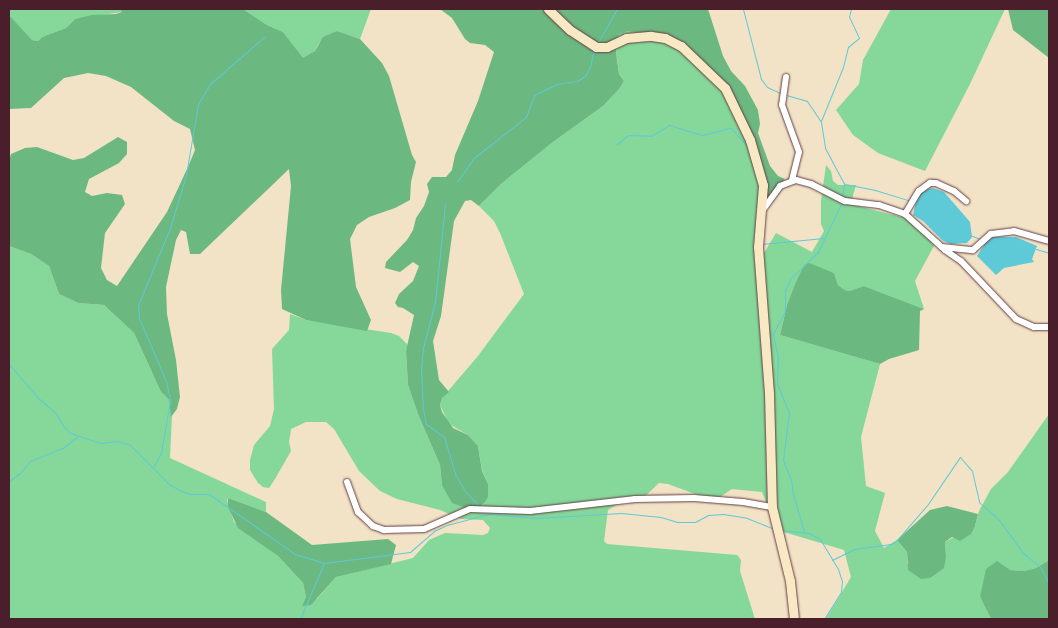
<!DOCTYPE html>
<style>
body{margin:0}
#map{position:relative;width:1058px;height:628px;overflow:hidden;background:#f2e2c6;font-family:"IM FELL Double Pica",serif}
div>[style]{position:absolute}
.green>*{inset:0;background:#85d899}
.forest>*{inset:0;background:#6cb881}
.water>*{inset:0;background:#5ec9d7}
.stream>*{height:1px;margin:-0.5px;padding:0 0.5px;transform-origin:0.5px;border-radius:0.5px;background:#5ec9d7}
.roads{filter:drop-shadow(0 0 1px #633c42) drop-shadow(0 0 1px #633c42)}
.minor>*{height:6px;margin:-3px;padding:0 3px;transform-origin:3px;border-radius:3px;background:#fff}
.secondary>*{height:9px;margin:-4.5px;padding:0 4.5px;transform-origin:4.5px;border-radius:4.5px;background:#f8e8c3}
span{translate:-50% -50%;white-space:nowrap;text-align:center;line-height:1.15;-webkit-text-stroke:5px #fbf7ec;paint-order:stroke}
.frame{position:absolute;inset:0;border:10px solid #4a1f2b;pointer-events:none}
</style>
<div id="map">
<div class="green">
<div style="clip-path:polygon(9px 9px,120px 9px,122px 12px,75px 19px,66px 28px,42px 37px,38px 41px,32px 40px,26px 34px,9px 15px)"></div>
<div style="clip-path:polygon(243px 9px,371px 9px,360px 39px,337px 31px,319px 43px,315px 51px,303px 59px,283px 32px,267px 25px)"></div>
<div style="clip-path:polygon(891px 9px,1005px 9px,970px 84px,925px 171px,878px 153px,853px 135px,836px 110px,859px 84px,863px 60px)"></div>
<div style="clip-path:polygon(628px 31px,642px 32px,678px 41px,731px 97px,761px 173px,756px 251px,764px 253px,776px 233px,812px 252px,824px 231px,821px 224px,821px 201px,826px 165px,831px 171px,833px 181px,838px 185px,856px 185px,852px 199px,854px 205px,905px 218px,935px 244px,915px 281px,924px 309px,864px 286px,849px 291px,845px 290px,838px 285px,834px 273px,804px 265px,787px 305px,780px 335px,880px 364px,861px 437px,866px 486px,885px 493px,875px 531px,884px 548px,897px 540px,907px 552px,907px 564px,946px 556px,945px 542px,975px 526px,979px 511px,991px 489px,1008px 472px,1049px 414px,1049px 560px,1036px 568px,1024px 571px,1010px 570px,980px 597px,991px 619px,826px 619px,851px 577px,844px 550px,777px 530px,762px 492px,732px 489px,714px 501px,668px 484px,659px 483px,640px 501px,618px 504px,608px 510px,604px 541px,607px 544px,737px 555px,741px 560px,740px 571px,755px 619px,9px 619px,9px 246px,31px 254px,49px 266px,59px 294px,78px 303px,104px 305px,134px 333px,161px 392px,169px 400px,172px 415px,170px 458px,266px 502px,266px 512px,228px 498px,227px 500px,234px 522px,278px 556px,303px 583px,306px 597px,304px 603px,317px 599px,336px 577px,413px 558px,429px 540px,445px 533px,483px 535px,488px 533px,490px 528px,483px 520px,461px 519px,440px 510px,397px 499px,380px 491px,359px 471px,334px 429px,326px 422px,306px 422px,291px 429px,289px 442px,291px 451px,275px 479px,269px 488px,263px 487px,258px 483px,250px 470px,250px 460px,254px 445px,270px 426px,274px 409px,272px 349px,289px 330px,290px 314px,306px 320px,391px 333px,399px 336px,408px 345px,406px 351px,408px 385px,418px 414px,440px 465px,442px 485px,488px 484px,482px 470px,478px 446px,468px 435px,449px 424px,440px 405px,442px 398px,478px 356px,524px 294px,500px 233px,494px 221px,479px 206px,501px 184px,553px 142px,603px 106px,620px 88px,624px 81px,619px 74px,615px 41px,619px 33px)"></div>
</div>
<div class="forest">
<div style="clip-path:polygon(120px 9px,243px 9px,267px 25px,283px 32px,303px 58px,315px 51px,323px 37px,337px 31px,360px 39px,382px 63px,389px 76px,412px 155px,416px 162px,411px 182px,410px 200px,395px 208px,369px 217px,357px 225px,350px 239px,356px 287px,371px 320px,367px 331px,306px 320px,282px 309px,281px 290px,291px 186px,289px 169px,200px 254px,190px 254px,186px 232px,181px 230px,176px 240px,166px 287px,167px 314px,176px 360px,180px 397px,177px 409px,171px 417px,169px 400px,161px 392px,134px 333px,104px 305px,78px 303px,59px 294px,49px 266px,31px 254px,9px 246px,9px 160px,11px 154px,25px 148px,37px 147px,73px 160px,84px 158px,118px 137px,127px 142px,127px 154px,119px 163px,89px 179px,85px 192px,92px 196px,107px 193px,122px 195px,125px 204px,105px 233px,101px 268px,107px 280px,117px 286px,167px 212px,188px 167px,195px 150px,190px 129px,174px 121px,131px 87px,106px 76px,88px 73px,64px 78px,31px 108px,9px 109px,9px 15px,32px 40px,38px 41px,42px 37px,66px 28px,75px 19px,92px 15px,116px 14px,122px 12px)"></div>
<div style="clip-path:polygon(440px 9px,708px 9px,723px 56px,731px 71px,745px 86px,758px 110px,760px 124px,758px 133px,770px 166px,778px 176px,785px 179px,777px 187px,769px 206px,763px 197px,747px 128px,702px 60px,655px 35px,628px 31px,619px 34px,615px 41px,617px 60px,619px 74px,624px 81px,620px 88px,603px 106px,553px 142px,501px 184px,479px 206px,471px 200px,465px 201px,454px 221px,441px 316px,433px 341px,439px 380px,449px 392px,442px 398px,440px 405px,442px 412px,453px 428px,468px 435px,478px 446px,482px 471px,488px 484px,488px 497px,485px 502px,479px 507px,466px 508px,452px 503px,442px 485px,440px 465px,418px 414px,408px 385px,406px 351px,414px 315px,403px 308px,398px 307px,395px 303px,399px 294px,413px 281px,419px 266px,413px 262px,400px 272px,385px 268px,386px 262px,407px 240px,413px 230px,416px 218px,424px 206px,429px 192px,427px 184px,432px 177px,446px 177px,452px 170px,455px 155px,478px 101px,494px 52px,485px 45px,470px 43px,465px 39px,452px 18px)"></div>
<div style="clip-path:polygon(1008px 9px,1049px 9px,1049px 58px,1013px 30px)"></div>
<div style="clip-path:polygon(809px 263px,834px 273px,838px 285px,845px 290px,849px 291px,864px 286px,924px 309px,920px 311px,919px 350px,889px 359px,880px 364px,780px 335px,787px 305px,796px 282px,804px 265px)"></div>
<div style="clip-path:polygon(228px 498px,266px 512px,312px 545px,388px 539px,396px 545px,391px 564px,336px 577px,311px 605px,302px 606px,306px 597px,303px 583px,278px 556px,238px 528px,228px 507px)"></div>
<div style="clip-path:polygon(947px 506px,978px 514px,975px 526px,971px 534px,960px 541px,952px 537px,945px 542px,946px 556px,944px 568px,930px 578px,921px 579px,908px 570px,907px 552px,897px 540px,930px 510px)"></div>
<div style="clip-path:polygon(1049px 560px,1049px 619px,991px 619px,980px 597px,986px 569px,997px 561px,1010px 570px,1024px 571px,1036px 568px)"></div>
</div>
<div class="water">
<div style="clip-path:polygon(933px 188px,944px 192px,970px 222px,972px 237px,967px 243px,951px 244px,943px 241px,923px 221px,913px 215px,917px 197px,924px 189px)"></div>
<div style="clip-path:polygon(992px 237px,1016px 237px,1037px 246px,1032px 259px,1034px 262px,1004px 268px,996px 275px,977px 256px,986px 242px)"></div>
</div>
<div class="stream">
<div style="left:743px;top:9px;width:72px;rotate:75.6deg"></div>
<div style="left:761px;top:79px;width:10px;rotate:53deg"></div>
<div style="left:767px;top:87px;width:14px;rotate:25deg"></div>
<div style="left:598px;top:42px;width:38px;rotate:-60deg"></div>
<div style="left:786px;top:95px;width:22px;rotate:16deg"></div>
<div style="left:807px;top:101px;width:25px;rotate:56deg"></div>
<div style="left:821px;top:122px;width:26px;rotate:81deg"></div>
<div style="left:825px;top:148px;width:40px;rotate:62deg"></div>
<div style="left:844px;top:183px;width:15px;rotate:98deg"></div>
<div style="left:821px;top:121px;width:58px;rotate:-67.8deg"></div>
<div style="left:843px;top:67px;width:21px;rotate:-76deg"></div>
<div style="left:848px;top:47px;width:14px;rotate:-39deg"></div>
<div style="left:859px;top:38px;width:23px;rotate:-115deg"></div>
<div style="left:849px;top:17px;width:8px;rotate:-76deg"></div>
<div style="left:617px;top:144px;width:14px;rotate:-39deg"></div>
<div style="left:628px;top:135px;width:23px;rotate:2deg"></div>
<div style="left:651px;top:136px;width:21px;rotate:-31deg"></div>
<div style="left:669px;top:125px;width:34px;rotate:17deg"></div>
<div style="left:702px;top:135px;width:30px;rotate:-14deg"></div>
<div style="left:731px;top:128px;width:25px;rotate:48deg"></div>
<div style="left:457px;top:182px;width:29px;rotate:-55deg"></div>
<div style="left:474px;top:158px;width:66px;rotate:-38.3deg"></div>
<div style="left:526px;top:117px;width:23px;rotate:-70deg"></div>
<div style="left:534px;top:95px;width:25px;rotate:-26deg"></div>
<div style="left:557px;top:84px;width:20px;rotate:-9deg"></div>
<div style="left:577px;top:81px;width:9px;rotate:-32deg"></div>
<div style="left:585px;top:76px;width:10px;rotate:-61deg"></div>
<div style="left:590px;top:67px;width:17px;rotate:-77deg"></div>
<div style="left:845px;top:184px;width:31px;rotate:11deg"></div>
<div style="left:875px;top:190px;width:38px;rotate:17deg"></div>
<div style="left:445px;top:204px;width:99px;rotate:95.8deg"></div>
<div style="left:435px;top:302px;width:48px;rotate:104.6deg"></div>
<div style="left:423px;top:348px;width:22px;rotate:95deg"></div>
<div style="left:421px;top:370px;width:39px;rotate:87deg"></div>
<div style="left:423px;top:409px;width:15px;rotate:79deg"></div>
<div style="left:426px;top:424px;width:22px;rotate:36deg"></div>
<div style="left:444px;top:437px;width:39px;rotate:73deg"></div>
<div style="left:455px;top:474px;width:21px;rotate:59deg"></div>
<div style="left:466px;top:492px;width:21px;rotate:47deg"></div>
<div style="left:970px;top:235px;width:11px;rotate:22deg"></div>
<div style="left:761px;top:244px;width:63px;rotate:-5.4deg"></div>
<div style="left:1036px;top:249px;width:14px;rotate:17deg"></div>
<div style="left:9px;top:364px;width:43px;rotate:49.7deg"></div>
<div style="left:37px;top:397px;width:23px;rotate:40deg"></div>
<div style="left:55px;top:412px;width:17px;rotate:59deg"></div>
<div style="left:64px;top:427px;width:8px;rotate:45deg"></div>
<div style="left:70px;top:433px;width:32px;rotate:18deg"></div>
<div style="left:100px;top:443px;width:17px;rotate:-7deg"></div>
<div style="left:117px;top:441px;width:14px;rotate:17deg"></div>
<div style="left:130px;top:445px;width:55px;rotate:45deg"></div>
<div style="left:169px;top:484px;width:14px;rotate:30deg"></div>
<div style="left:181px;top:491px;width:9px;rotate:18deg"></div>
<div style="left:190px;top:494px;width:19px"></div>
<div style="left:209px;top:494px;width:105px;rotate:34.9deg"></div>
<div style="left:295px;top:554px;width:30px;rotate:17deg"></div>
<div style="left:324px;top:563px;width:87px;rotate:-7.3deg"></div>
<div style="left:410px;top:552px;width:32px;rotate:-41deg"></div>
<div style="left:434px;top:531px;width:14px;rotate:-25deg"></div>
<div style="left:447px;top:525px;width:42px;rotate:-15deg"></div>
<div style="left:488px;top:514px;width:47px;rotate:4.9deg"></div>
<div style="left:535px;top:518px;width:86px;rotate:-3.3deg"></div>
<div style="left:621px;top:513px;width:40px;rotate:5.7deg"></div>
<div style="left:661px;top:517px;width:17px;rotate:17deg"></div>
<div style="left:677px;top:522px;width:18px"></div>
<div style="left:695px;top:522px;width:15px;rotate:-28deg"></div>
<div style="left:708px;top:515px;width:15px;rotate:-4deg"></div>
<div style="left:723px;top:514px;width:24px;rotate:9deg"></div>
<div style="left:747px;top:518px;width:27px;rotate:22deg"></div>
<div style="left:154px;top:466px;width:15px;rotate:-62deg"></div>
<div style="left:161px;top:453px;width:53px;rotate:-80.2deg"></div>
<div style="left:170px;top:401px;width:20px;rotate:-101deg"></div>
<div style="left:166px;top:381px;width:69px;rotate:-113.2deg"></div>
<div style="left:139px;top:318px;width:13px;rotate:-94deg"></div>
<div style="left:138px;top:305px;width:83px;rotate:-67.4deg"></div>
<div style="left:170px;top:228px;width:55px;rotate:-73.2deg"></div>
<div style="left:186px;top:175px;width:72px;rotate:-80.4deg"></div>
<div style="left:198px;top:104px;width:23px;rotate:-59deg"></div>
<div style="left:210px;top:84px;width:72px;rotate:-41deg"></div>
<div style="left:9px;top:481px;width:14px;rotate:-36deg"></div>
<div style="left:20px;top:473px;width:16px;rotate:-50deg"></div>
<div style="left:30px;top:461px;width:35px;rotate:-22deg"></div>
<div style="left:63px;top:448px;width:18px;rotate:-38deg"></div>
<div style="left:781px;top:530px;width:28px;rotate:6deg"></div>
<div style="left:809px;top:533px;width:13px;rotate:29deg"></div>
<div style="left:820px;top:539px;width:35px;rotate:59deg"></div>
<div style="left:838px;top:569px;width:13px;rotate:72deg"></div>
<div style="left:842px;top:581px;width:11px;rotate:95deg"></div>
<div style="left:841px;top:592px;width:32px;rotate:122deg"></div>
<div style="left:804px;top:532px;width:40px;rotate:-106deg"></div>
<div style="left:793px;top:494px;width:14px;rotate:-98deg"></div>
<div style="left:791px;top:480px;width:22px;rotate:-112deg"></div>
<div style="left:783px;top:460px;width:47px;rotate:-82.7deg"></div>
<div style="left:789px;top:413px;width:31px;rotate:-112deg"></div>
<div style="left:777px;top:384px;width:26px;rotate:-88deg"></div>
<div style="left:778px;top:358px;width:25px;rotate:-102deg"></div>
<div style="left:773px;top:334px;width:26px;rotate:-62deg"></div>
<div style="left:785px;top:311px;width:20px;rotate:-90deg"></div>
<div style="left:785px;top:291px;width:13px;rotate:-67deg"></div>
<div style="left:790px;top:279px;width:39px;rotate:-44deg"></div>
<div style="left:818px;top:252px;width:55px;rotate:-64.4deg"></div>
<div style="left:832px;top:560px;width:25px;rotate:-26deg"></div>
<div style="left:855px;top:549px;width:36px;rotate:-8deg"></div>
<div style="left:891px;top:544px;width:6px;rotate:-31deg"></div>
<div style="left:896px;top:541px;width:49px;rotate:-49.1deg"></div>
<div style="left:928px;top:504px;width:57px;rotate:-55.8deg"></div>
<div style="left:960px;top:457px;width:18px;rotate:49deg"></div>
<div style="left:972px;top:471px;width:32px;rotate:77deg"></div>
<div style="left:979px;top:502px;width:27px;rotate:42deg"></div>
<div style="left:999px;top:520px;width:41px;rotate:54deg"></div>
<div style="left:1023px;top:553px;width:22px;rotate:39deg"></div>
<div style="left:1040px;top:567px;width:18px;rotate:61deg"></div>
<div style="left:300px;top:619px;width:61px;rotate:-66.8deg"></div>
</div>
<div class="roads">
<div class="minor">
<div style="left:786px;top:77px;width:28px;rotate:98deg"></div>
<div style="left:782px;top:105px;width:50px;rotate:70.1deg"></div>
<div style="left:799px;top:152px;width:29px;rotate:104deg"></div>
<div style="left:762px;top:211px;width:31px;rotate:-54deg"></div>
<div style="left:780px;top:186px;width:17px;rotate:-21deg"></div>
<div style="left:796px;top:180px;width:16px;rotate:15deg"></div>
<div style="left:811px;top:184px;width:38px;rotate:27deg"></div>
<div style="left:845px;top:201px;width:34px;rotate:7deg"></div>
<div style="left:879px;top:205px;width:28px;rotate:19deg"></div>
<div style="left:905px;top:214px;width:54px;rotate:42deg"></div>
<div style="left:945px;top:250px;width:19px;rotate:35deg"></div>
<div style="left:961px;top:261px;width:80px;rotate:46.5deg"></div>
<div style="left:1016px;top:319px;width:20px;rotate:24deg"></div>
<div style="left:1034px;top:327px;width:15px"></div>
<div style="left:905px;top:214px;width:27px;rotate:-59deg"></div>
<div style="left:919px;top:191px;width:14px;rotate:-36deg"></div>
<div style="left:930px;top:183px;width:6px"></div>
<div style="left:936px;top:183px;width:20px;rotate:24deg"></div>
<div style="left:954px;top:191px;width:16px;rotate:40deg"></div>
<div style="left:942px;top:247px;width:31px;rotate:6deg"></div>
<div style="left:973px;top:250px;width:24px;rotate:-42deg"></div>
<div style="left:991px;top:234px;width:23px;rotate:-7deg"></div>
<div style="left:1014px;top:231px;width:36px;rotate:16deg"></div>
<div style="left:347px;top:482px;width:32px;rotate:70deg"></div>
<div style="left:358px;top:512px;width:21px;rotate:43deg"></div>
<div style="left:373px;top:526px;width:12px;rotate:20deg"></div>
<div style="left:384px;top:530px;width:40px;rotate:-1.4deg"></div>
<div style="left:424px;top:529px;width:50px;rotate:-23.5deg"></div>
<div style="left:470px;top:509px;width:60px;rotate:1.9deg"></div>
<div style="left:530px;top:511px;width:106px;rotate:-6.5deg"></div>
<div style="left:635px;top:499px;width:59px;rotate:-1deg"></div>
<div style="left:694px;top:498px;width:49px;rotate:4.7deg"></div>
<div style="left:743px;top:502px;width:29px;rotate:10deg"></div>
</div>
<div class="secondary">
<div style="left:548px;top:9px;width:30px;rotate:44deg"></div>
<div style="left:570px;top:30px;width:31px;rotate:33deg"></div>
<div style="left:596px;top:47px;width:11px"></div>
<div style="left:607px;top:47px;width:21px;rotate:-25deg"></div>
<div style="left:626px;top:38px;width:25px;rotate:-5deg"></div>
<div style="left:651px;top:36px;width:14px;rotate:8deg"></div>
<div style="left:665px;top:38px;width:18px;rotate:27deg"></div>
<div style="left:681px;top:46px;width:61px;rotate:43.7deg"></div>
<div style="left:725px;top:88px;width:58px;rotate:64.3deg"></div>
<div style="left:750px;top:140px;width:47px;rotate:73.9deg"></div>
<div style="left:763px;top:185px;width:62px;rotate:94.6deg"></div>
<div style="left:758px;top:247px;width:147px;rotate:85.7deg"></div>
<div style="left:769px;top:394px;width:113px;rotate:88.5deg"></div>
<div style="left:772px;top:507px;width:76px;rotate:76.3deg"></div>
<div style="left:790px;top:581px;width:38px;rotate:84deg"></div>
</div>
</div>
<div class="frame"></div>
</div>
